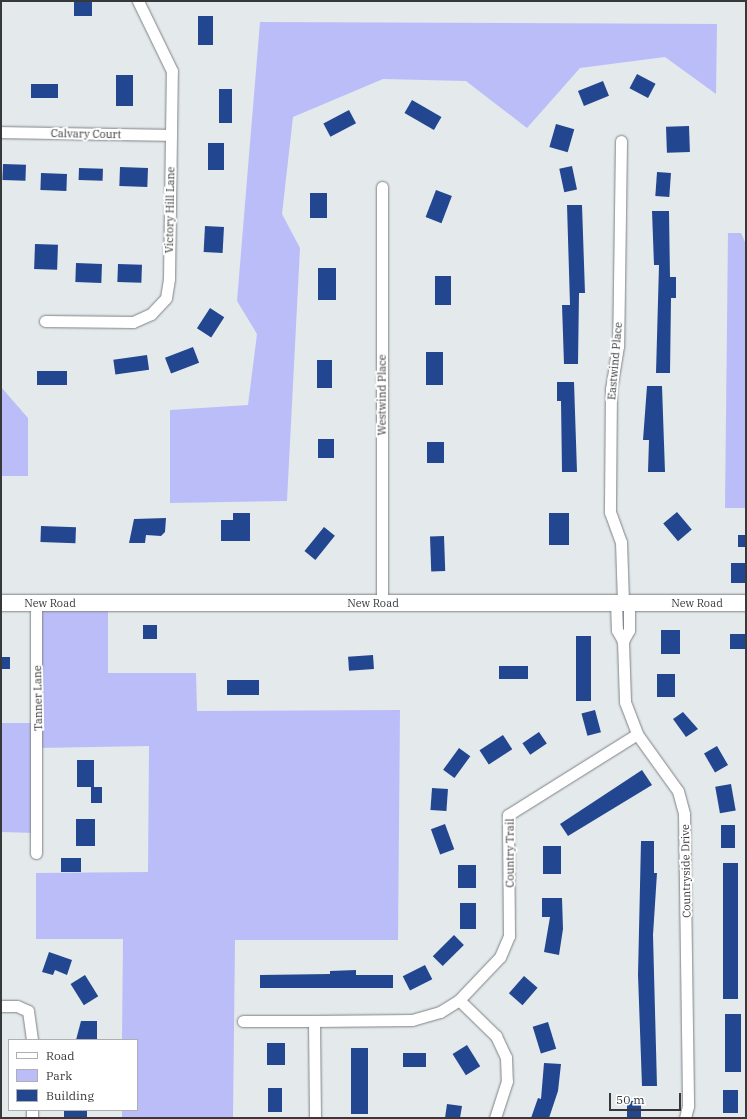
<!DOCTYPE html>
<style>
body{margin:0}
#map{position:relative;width:747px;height:1119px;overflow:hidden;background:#e4e9ec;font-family:"IBM Plex Serif",serif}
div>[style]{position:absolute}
.green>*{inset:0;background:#bbbdf8}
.building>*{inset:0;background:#22468f;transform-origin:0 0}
.roads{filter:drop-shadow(0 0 1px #7e8285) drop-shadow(0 0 1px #7e8285)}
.street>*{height:11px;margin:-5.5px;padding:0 5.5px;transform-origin:5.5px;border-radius:5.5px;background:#fff}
.secondary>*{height:16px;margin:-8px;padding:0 8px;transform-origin:8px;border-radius:8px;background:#fff}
span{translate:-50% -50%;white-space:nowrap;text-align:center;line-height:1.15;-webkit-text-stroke:4px #fff;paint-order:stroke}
.street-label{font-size:11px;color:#363839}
.frame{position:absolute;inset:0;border:2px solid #363839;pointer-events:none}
.legend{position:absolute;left:8px;top:1039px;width:130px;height:72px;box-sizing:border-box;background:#fff;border:1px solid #afafb0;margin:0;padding:5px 7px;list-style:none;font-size:12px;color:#363839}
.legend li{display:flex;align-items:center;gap:8px;height:20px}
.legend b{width:20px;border:1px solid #afafb0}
.scale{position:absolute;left:609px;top:1093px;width:72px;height:18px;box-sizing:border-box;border:2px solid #363839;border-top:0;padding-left:5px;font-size:12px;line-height:14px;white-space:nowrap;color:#363839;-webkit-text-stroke:3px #fff;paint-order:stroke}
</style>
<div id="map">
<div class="green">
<div style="clip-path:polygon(260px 22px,717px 24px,716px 94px,665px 57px,580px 68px,527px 128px,466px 81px,383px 79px,293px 117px,282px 214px,300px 248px,287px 501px,170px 503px,170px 410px,248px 405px,257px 334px,237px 301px)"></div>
<div style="clip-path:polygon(728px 233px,741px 233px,746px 244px,746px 508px,725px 508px)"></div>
<div style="clip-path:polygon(1px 387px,28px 418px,28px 476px,1px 476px)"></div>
<div style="clip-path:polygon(108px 602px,108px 673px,196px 673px,197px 711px,400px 710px,398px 940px,235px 940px,233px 1118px,122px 1118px,122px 1110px,137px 1110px,137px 1040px,122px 1040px,123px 939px,36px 939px,36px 873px,148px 872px,149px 746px,38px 748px,36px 833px,1px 832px,1px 723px,37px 723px,36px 603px)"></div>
</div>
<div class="building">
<div style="left:74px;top:1px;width:18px;height:15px"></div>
<div style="left:198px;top:16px;width:15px;height:29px"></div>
<div style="left:637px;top:74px;width:21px;height:16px;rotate:28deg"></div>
<div style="left:116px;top:75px;width:17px;height:31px"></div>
<div style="left:603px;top:81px;width:16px;height:27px;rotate:68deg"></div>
<div style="left:31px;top:84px;width:27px;height:14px"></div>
<div style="left:219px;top:89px;width:13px;height:34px"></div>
<div style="left:412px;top:100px;width:34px;height:15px;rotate:30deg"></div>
<div style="left:349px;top:110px;width:15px;height:29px;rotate:62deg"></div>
<div style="left:556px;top:124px;width:19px;height:24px;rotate:16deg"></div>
<div style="left:689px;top:126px;width:26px;height:23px;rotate:88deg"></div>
<div style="left:208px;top:143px;width:16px;height:27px"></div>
<div style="left:3px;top:164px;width:23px;height:16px;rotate:2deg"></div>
<div style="left:572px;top:166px;width:24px;height:13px;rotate:78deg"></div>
<div style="left:120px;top:167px;width:28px;height:19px;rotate:2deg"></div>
<div style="left:79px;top:168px;width:24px;height:12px;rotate:2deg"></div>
<div style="left:657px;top:172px;width:14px;height:24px;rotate:4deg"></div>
<div style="left:41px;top:173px;width:26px;height:17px;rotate:2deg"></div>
<div style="left:436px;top:190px;width:17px;height:29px;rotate:21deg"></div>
<div style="left:310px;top:193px;width:17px;height:25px"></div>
<div style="clip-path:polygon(567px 205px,582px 205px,585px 293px,579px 293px,578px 364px,564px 364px,562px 305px,570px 305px)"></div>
<div style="clip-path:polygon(652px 211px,669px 211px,670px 277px,676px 277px,676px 298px,671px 298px,670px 373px,656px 373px,659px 265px,654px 265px)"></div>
<div style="left:205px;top:226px;width:19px;height:26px;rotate:3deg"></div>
<div style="left:35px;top:244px;width:23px;height:25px;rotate:2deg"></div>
<div style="left:76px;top:263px;width:26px;height:19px;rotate:2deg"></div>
<div style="left:118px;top:264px;width:24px;height:18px;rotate:2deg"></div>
<div style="left:318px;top:268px;width:18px;height:32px"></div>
<div style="left:435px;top:276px;width:16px;height:29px"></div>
<div style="left:210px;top:308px;width:17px;height:24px;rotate:33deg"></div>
<div style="left:193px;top:347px;width:17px;height:30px;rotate:69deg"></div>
<div style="left:426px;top:352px;width:17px;height:33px"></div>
<div style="left:147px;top:355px;width:15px;height:34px;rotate:82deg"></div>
<div style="left:317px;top:360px;width:15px;height:28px"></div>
<div style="left:37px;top:371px;width:30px;height:14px"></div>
<div style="clip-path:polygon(557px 382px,574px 382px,577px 472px,562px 472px,561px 401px,557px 401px)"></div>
<div style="clip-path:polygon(647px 386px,662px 386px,665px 472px,648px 472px,649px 440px,643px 440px)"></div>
<div style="left:318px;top:439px;width:16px;height:19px"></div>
<div style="left:427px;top:442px;width:17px;height:21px"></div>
<div style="left:677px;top:512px;width:23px;height:18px;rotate:50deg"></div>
<div style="clip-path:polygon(233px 513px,250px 513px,250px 541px,221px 541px,221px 520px,233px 520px)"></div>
<div style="left:549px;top:513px;width:20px;height:32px"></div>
<div style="clip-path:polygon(166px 518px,165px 532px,161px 536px,146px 535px,145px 543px,129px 543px,134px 519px)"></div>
<div style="left:41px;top:526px;width:35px;height:16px;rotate:2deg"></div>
<div style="left:324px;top:527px;width:14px;height:31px;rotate:39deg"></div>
<div style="left:738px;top:535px;width:8px;height:12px"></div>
<div style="left:444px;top:536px;width:35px;height:14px;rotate:88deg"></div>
<div style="left:731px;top:563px;width:14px;height:20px"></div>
<div style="left:157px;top:625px;width:14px;height:14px;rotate:90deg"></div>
<div style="left:661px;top:630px;width:19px;height:24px"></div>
<div style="left:730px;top:634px;width:16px;height:15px"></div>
<div style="left:576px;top:636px;width:15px;height:65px"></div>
<div style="left:373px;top:655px;width:14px;height:25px;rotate:86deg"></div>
<div style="left:1px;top:657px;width:9px;height:12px"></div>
<div style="left:528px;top:666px;width:13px;height:29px;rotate:90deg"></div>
<div style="left:657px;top:674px;width:18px;height:23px"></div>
<div style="left:227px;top:680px;width:32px;height:15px"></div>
<div style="left:595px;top:710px;width:23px;height:14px;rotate:75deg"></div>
<div style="clip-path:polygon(683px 712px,698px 729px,686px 737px,673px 719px)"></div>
<div style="left:539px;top:732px;width:14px;height:20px;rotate:56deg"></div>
<div style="left:503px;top:735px;width:17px;height:28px;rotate:57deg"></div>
<div style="left:717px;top:746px;width:22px;height:15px;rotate:60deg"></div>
<div style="left:459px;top:748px;width:14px;height:27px;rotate:36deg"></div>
<div style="left:77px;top:760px;width:17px;height:27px"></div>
<div style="clip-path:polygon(642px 770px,652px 785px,568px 836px,560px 824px)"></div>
<div style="left:731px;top:784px;width:27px;height:16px;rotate:80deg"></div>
<div style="left:91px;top:787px;width:11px;height:16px"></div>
<div style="left:432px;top:788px;width:16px;height:22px;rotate:4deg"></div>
<div style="left:76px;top:819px;width:19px;height:27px"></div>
<div style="left:445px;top:824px;width:27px;height:15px;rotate:70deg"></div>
<div style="left:721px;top:825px;width:14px;height:23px"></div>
<div style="clip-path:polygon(641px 841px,654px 841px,654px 873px,657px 873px,653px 935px,657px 1086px,642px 1086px,638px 975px)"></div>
<div style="left:543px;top:846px;width:18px;height:28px"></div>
<div style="left:61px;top:858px;width:20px;height:14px"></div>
<div style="left:723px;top:863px;width:15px;height:136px"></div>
<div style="left:458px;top:865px;width:18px;height:23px"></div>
<div style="clip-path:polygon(542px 898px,562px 898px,563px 929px,559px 955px,544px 952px,550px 917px,542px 917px)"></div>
<div style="left:460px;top:903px;width:16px;height:26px"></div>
<div style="left:454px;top:935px;width:14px;height:30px;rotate:45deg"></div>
<div style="clip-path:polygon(49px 952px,72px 960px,67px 975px,55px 970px,53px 975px,42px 972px)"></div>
<div style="left:425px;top:965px;width:16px;height:25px;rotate:63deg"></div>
<div style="clip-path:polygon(356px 970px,356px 975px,393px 975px,393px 988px,260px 988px,260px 975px,330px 974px,330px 971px)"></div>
<div style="left:85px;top:975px;width:25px;height:17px;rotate:58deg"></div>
<div style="left:524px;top:976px;width:18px;height:23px;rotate:41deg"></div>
<div style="left:725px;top:1014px;width:16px;height:58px"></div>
<div style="clip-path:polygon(81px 1021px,97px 1021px,97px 1040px,76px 1040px)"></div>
<div style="left:548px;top:1022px;width:28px;height:16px;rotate:73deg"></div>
<div style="left:267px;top:1043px;width:18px;height:22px"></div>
<div style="left:467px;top:1045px;width:25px;height:17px;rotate:58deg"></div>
<div style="left:351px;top:1048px;width:17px;height:66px"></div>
<div style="left:403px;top:1053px;width:23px;height:14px"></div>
<div style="clip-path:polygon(544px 1063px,561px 1064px,558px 1091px,549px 1118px,531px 1118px,538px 1098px,541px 1099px)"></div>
<div style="left:268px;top:1088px;width:14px;height:24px"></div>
<div style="left:723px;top:1090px;width:15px;height:23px"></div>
<div style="left:627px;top:1101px;width:14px;height:17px"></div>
<div style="clip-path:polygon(447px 1104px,462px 1106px,460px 1118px,445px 1118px)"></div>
<div style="left:64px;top:1110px;width:23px;height:8px"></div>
</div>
<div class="roads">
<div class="street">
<div style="left:1px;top:132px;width:170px;rotate:1deg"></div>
<div style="left:621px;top:141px;width:205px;rotate:90.8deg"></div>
<div style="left:618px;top:346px;width:44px;rotate:99.2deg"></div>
<div style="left:611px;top:389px;width:123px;rotate:90.5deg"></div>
<div style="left:610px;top:512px;width:32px;rotate:70deg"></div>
<div style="left:621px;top:542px;width:61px;rotate:88.1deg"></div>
<div style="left:45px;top:321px;width:88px;rotate:0.7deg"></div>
<div style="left:133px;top:322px;width:20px;rotate:-24deg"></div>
<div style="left:151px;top:314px;width:22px;rotate:-47deg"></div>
<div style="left:166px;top:298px;width:20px;rotate:-81deg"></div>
<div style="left:169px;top:278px;width:207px;rotate:-89.2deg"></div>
<div style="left:172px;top:71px;width:78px;rotate:-115.9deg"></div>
<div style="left:36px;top:603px;width:250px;rotate:90deg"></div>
<div style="left:382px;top:603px;width:416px;rotate:-90deg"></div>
<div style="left:616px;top:603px;width:27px;rotate:88deg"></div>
<div style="left:617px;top:630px;width:13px;rotate:61deg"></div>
<div style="left:629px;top:603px;width:27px;rotate:90deg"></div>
<div style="left:629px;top:630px;width:13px;rotate:119deg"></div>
<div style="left:623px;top:641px;width:61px;rotate:88.1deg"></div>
<div style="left:625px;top:702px;width:34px;rotate:69deg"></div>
<div style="left:637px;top:734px;width:70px;rotate:54.3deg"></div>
<div style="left:678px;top:791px;width:24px;rotate:75deg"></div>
<div style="left:684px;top:814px;width:292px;rotate:89.2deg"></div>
<div style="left:688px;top:1106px;width:12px;rotate:104deg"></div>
<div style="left:459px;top:1000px;width:52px;rotate:44.2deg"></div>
<div style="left:496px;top:1036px;width:23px;rotate:65deg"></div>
<div style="left:506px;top:1057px;width:24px;rotate:88deg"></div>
<div style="left:507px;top:1081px;width:39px;rotate:108deg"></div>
<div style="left:1px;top:1006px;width:16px"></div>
<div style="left:17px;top:1006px;width:12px;rotate:24deg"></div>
<div style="left:28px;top:1011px;width:29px;rotate:82deg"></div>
<div style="left:243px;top:1021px;width:71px"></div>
<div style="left:32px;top:1118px;width:8px;rotate:-90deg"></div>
<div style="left:315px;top:1118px;width:97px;rotate:-90.6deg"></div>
<div style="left:314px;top:1021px;width:98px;rotate:-0.6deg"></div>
<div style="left:412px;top:1020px;width:29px;rotate:-16deg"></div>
<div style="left:440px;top:1012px;width:22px;rotate:-32deg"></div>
<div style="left:459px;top:1000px;width:59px;rotate:-46.4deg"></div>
<div style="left:500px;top:957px;width:23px;rotate:-67deg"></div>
<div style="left:509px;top:936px;width:121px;rotate:-90.5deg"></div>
<div style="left:508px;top:815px;width:152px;rotate:-32.1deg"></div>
</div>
<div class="secondary">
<div style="left:1px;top:603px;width:745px"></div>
</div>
</div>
<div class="street-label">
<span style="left:86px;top:134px;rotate:1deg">Calvary Court</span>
<span style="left:170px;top:210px;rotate:-89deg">Victory Hill Lane</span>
<span style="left:615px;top:361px;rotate:-85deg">Eastwind Place</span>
<span style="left:382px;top:395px;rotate:-90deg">Westwind Place</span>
<span style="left:50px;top:603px">New Road</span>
<span style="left:373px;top:603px">New Road</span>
<span style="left:697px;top:603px">New Road</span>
<span style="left:38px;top:698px;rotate:-91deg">Tanner Lane</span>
<span style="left:510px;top:853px;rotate:-90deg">Country Trail</span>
<span style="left:686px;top:871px;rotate:-91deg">Countryside Drive</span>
</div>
<div class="frame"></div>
<ul class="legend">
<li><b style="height:5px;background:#fff"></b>Road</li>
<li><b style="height:11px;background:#bbbdf8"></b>Park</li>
<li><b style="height:11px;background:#22468f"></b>Building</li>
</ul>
<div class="scale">50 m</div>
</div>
